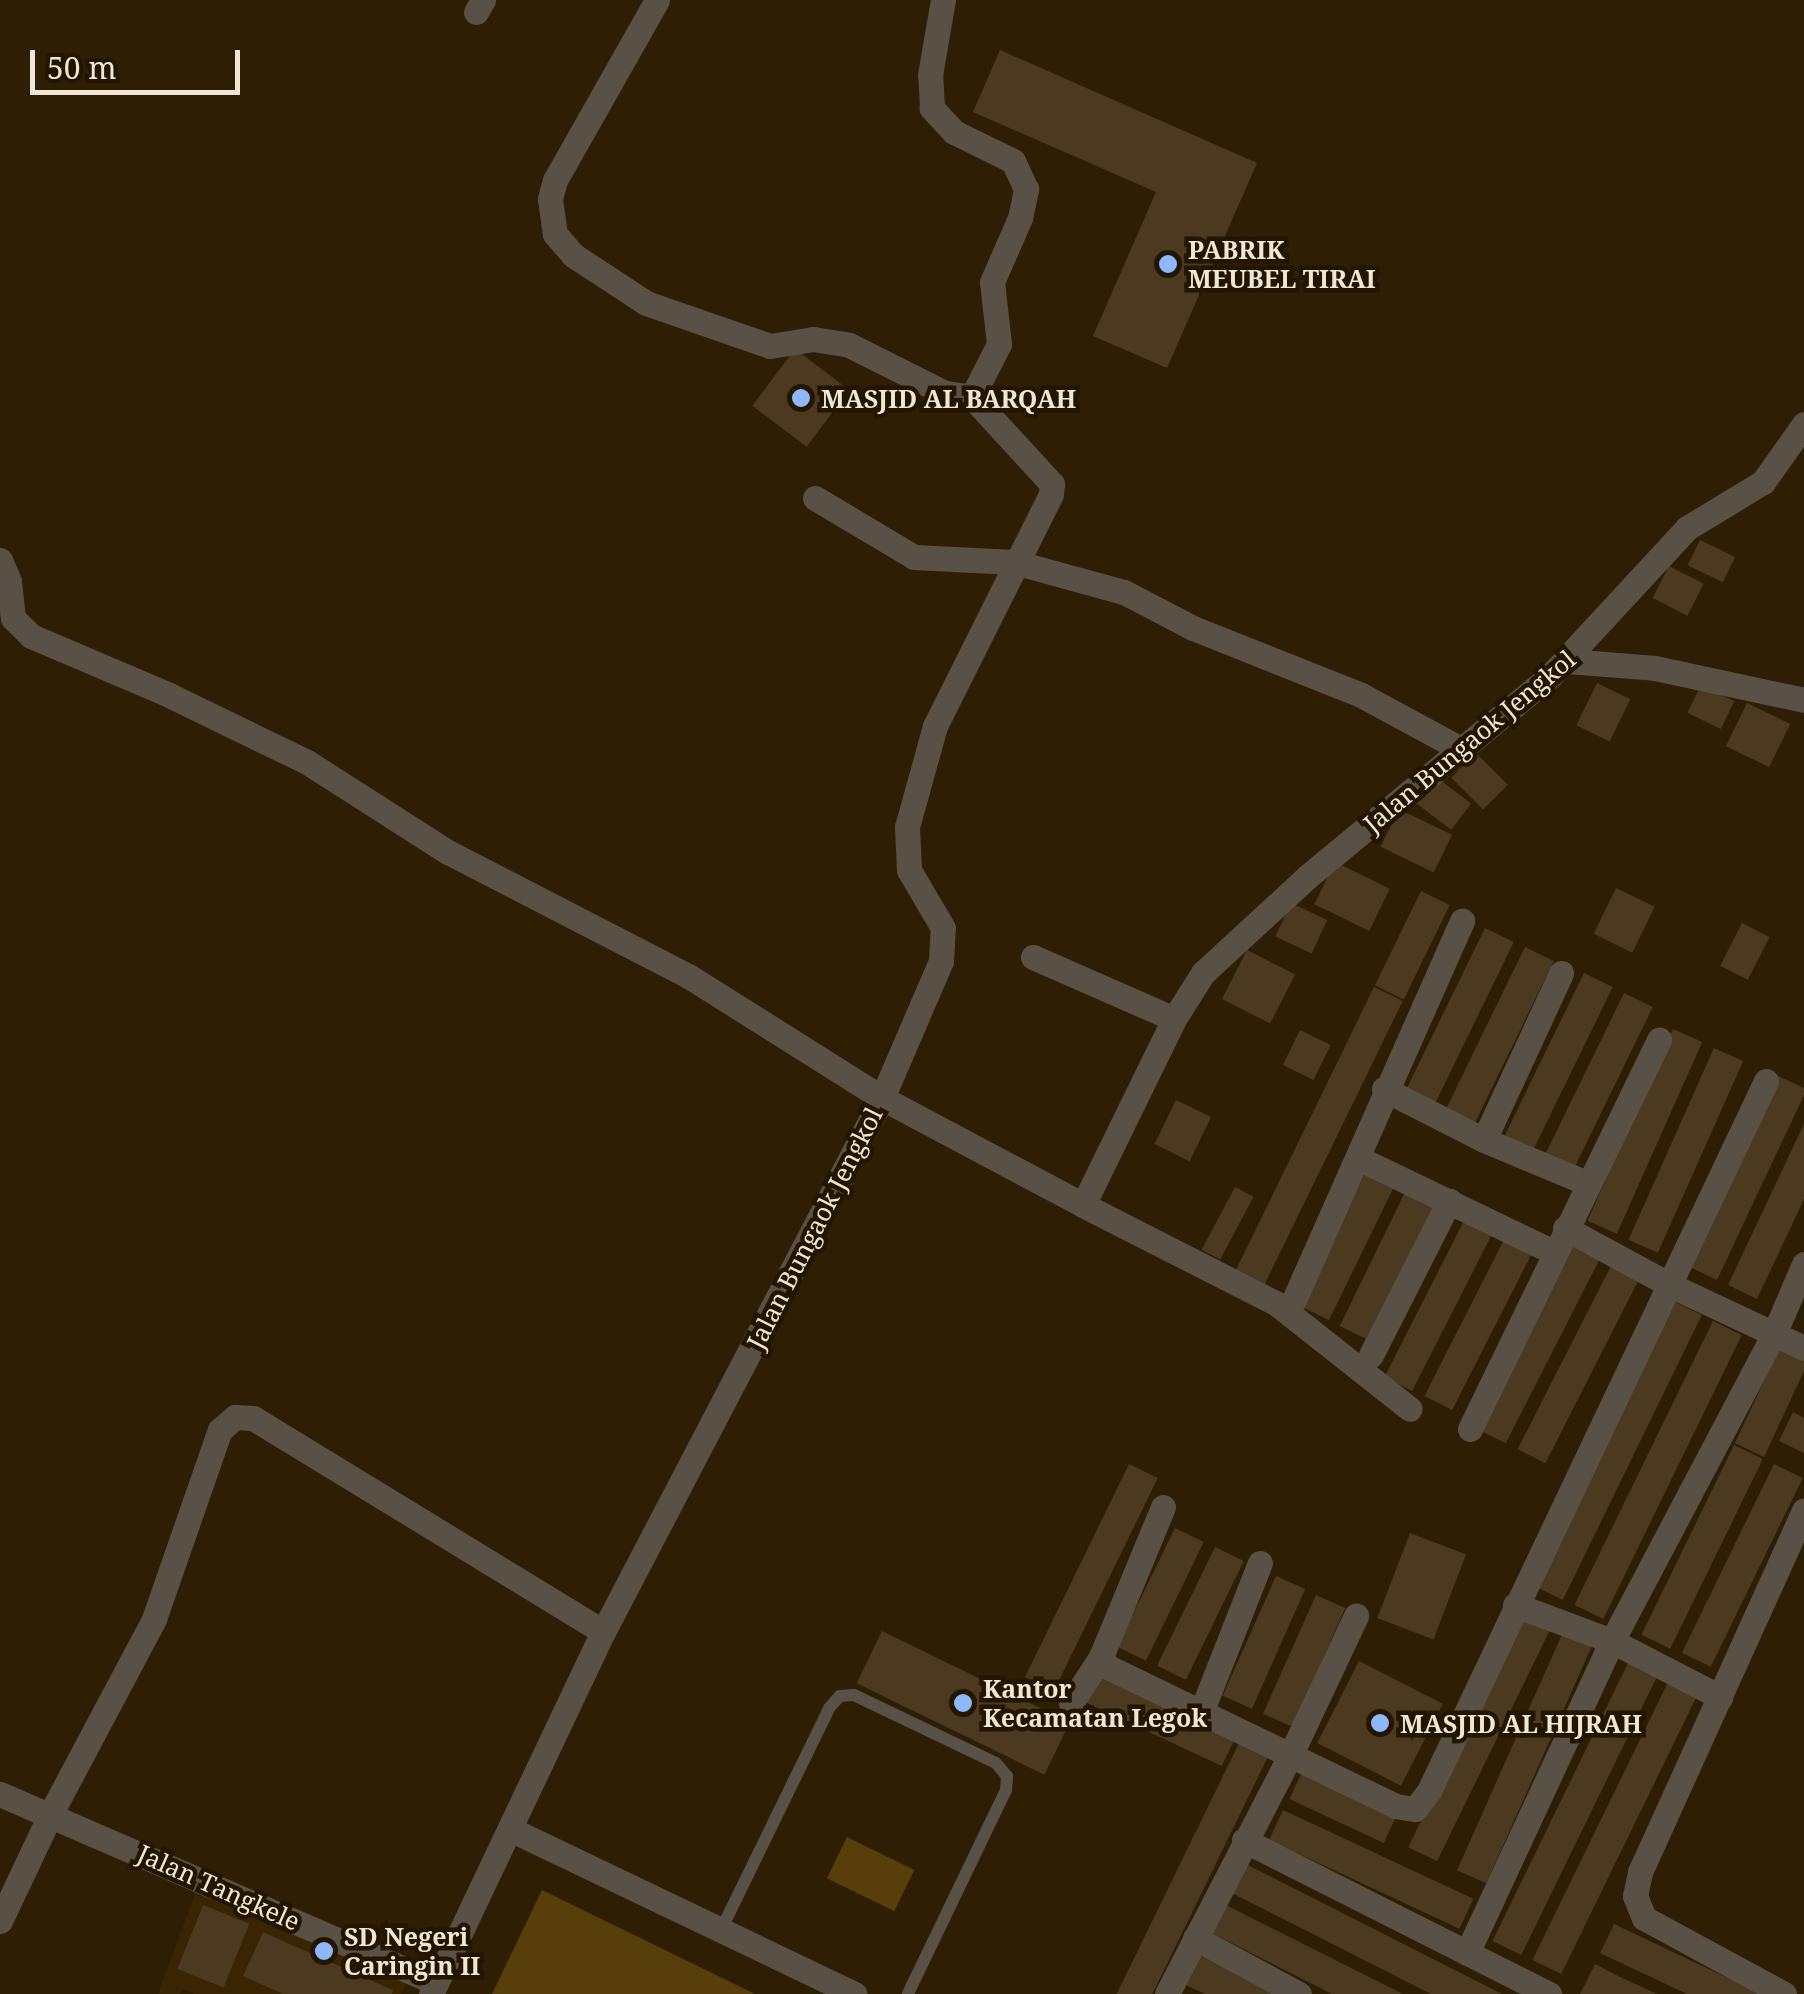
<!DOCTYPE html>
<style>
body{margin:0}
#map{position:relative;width:1804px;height:1994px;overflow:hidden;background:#2e1f04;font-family:"Noto Serif",serif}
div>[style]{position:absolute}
.built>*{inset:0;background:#392501}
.green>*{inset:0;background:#583e0a;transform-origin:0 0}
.building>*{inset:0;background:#4b3a1f;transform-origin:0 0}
.lane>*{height:12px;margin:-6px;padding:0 6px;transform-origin:6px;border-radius:6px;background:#595146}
.street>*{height:25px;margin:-12.5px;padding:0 12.5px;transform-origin:12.5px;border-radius:12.5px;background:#595146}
.dots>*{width:28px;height:28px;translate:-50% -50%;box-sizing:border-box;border:5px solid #241500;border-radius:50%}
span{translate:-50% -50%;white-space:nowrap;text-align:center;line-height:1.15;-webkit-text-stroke:9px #241500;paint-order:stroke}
.poi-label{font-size:25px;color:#f0e6d6;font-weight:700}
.left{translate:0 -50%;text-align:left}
.street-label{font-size:25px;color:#f0e6d6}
.scale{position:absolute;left:30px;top:50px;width:210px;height:45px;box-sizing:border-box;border:5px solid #f0e6d6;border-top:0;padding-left:12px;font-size:30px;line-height:35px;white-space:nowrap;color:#f0e6d6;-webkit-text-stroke:8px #241500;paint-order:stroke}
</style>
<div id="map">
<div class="built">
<div style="clip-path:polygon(evenodd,198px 1886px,408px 1980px,401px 1994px,392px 1994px,393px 1990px,263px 1932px,243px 1976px,283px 1994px,194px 1994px,183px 1989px,180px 1994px,158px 1994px,198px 1886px,202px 1906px,249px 1924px,223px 1988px,177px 1969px,202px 1906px)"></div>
</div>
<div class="green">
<div style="left:847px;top:1837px;width:75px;height:46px;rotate:26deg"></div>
<div style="clip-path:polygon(542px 1890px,755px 1994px,492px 1994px)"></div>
</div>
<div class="building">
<div style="clip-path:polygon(1000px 50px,1257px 163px,1167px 368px,1093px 336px,1156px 192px,973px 112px)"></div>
<div style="left:795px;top:349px;width:68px;height:71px;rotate:37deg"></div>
<div style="left:1700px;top:540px;width:39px;height:28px;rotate:26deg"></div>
<div style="left:1669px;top:566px;width:39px;height:36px;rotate:27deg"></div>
<div style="left:1597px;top:683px;width:37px;height:47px;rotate:26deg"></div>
<div style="left:1701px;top:685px;width:37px;height:31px;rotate:26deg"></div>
<div style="left:1747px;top:703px;width:48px;height:48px;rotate:26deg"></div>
<div style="left:1476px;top:753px;width:45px;height:35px;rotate:45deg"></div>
<div style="left:1436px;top:777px;width:44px;height:33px;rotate:37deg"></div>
<div style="left:1399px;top:809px;width:59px;height:42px;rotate:26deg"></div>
<div style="left:1335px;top:862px;width:61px;height:47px;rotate:26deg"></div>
<div style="left:1616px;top:888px;width:43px;height:51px;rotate:26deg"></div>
<div style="left:1421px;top:891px;width:32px;height:105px;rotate:26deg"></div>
<div style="left:1291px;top:903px;width:40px;height:37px;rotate:25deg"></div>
<div style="left:1742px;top:923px;width:31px;height:48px;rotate:27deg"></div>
<div style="left:1485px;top:928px;width:32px;height:184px;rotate:26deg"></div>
<div style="left:1525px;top:947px;width:32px;height:184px;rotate:26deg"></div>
<div style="left:1247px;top:950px;width:54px;height:55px;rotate:27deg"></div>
<div style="left:1584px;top:973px;width:32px;height:185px;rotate:26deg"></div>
<div style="left:1374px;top:987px;width:32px;height:317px;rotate:26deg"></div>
<div style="left:1624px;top:993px;width:32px;height:183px;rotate:26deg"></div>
<div style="left:1673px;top:1029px;width:32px;height:210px;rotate:24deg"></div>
<div style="left:1300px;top:1030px;width:34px;height:39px;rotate:26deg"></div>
<div style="left:1714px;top:1048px;width:32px;height:210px;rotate:24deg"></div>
<div style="clip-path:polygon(1778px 1076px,1804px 1088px,1804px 1095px,1717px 1280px,1688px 1266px)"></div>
<div style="left:1176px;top:1100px;width:39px;height:49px;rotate:26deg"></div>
<div style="clip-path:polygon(1804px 1124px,1804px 1199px,1757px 1299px,1728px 1285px)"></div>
<div style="left:1369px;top:1165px;width:32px;height:157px;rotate:26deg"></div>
<div style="left:1409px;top:1184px;width:32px;height:158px;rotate:26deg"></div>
<div style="left:1235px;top:1187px;width:21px;height:71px;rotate:28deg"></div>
<div style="left:1468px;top:1213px;width:31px;height:184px;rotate:27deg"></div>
<div style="left:1508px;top:1232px;width:31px;height:184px;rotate:27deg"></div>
<div style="left:1573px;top:1243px;width:31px;height:209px;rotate:27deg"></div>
<div style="left:1613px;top:1262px;width:31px;height:210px;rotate:27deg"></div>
<div style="left:1673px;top:1301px;width:32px;height:317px;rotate:26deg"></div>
<div style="left:1713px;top:1321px;width:32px;height:316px;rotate:26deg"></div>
<div style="clip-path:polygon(1779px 1349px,1804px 1360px,1804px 1371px,1764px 1457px,1735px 1443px)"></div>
<div style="clip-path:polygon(1793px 1412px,1804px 1418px,1804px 1453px,1779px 1441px)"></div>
<div style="left:1734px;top:1445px;width:32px;height:211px;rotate:26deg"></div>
<div style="left:1129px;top:1464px;width:32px;height:237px;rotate:26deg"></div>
<div style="left:1774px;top:1464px;width:32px;height:210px;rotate:26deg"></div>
<div style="left:1175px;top:1528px;width:32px;height:132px;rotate:26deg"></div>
<div style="left:1410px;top:1533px;width:60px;height:91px;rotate:21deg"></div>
<div style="left:1215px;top:1547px;width:32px;height:132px;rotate:26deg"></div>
<div style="left:1276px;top:1576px;width:32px;height:131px;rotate:24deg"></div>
<div style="left:1316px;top:1595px;width:32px;height:130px;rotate:24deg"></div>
<div style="left:1524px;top:1610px;width:32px;height:264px;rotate:26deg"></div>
<div style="left:1564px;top:1630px;width:32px;height:263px;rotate:24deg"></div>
<div style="left:882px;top:1631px;width:209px;height:58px;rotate:26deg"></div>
<div style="left:1631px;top:1657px;width:32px;height:316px;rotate:26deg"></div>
<div style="left:1359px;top:1661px;width:94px;height:92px;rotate:27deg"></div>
<div style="left:1094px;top:1671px;width:156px;height:32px;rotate:25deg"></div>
<div style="left:1671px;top:1676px;width:32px;height:316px;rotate:26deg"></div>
<div style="left:1242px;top:1737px;width:32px;height:287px;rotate:26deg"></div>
<div style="left:1303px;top:1770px;width:104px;height:32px;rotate:25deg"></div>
<div style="left:1283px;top:1810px;width:210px;height:33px;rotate:25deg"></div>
<div style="clip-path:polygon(1240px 1861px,1502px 1994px,1431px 1994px,1226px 1890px)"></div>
<div style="clip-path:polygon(1220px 1902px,1403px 1994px,1332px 1994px,1206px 1930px)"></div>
<div style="left:203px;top:1905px;width:50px;height:69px;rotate:22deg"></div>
<div style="clip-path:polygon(1614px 1924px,1761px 1994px,1687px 1994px,1600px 1953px)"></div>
<div style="clip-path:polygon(263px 1932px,393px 1990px,392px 1994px,283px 1994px,243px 1976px)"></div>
<div style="clip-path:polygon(1201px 1956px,1276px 1994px,1205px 1994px,1186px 1985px)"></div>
<div style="clip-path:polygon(1595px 1964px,1618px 1976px,1657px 1994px,1580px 1994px)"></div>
</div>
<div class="lane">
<div style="left:721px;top:1930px;width:248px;rotate:-64deg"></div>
<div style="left:830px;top:1707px;width:15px;rotate:-48deg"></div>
<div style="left:840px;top:1696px;width:14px;rotate:-4deg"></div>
<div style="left:854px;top:1695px;width:157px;rotate:25.6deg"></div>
<div style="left:996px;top:1763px;width:17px;rotate:50deg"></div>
<div style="left:1007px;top:1776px;width:14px;rotate:94deg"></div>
<div style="left:1006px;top:1790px;width:226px;rotate:115.7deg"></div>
</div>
<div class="street">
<div style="left:657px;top:0;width:207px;rotate:119.5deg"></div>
<div style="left:555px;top:180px;width:20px;rotate:105deg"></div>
<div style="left:550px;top:199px;width:35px;rotate:82deg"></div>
<div style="left:555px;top:234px;width:28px;rotate:49deg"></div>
<div style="left:573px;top:255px;width:87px;rotate:33.3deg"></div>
<div style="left:646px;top:303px;width:131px;rotate:19.1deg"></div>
<div style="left:770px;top:346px;width:44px;rotate:-9.2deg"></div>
<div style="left:813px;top:339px;width:36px;rotate:9deg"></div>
<div style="left:849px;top:345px;width:107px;rotate:26.6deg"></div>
<div style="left:945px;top:393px;width:27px;rotate:8deg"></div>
<div style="left:476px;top:12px;width:14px;rotate:-60deg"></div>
<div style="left:815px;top:498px;width:115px;rotate:30.8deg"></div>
<div style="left:914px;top:557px;width:100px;rotate:2.9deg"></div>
<div style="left:1014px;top:562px;width:114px;rotate:15.3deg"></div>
<div style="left:1124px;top:592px;width:78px;rotate:27.6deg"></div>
<div style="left:1193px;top:628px;width:181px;rotate:21.7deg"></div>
<div style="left:1361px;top:695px;width:114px;rotate:28.4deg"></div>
<div style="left:0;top:560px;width:23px;rotate:67deg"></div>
<div style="left:9px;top:581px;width:37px;rotate:84deg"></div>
<div style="left:13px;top:618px;width:25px;rotate:45deg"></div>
<div style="left:31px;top:636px;width:150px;rotate:23.1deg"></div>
<div style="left:169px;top:695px;width:153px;rotate:25.9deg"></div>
<div style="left:307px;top:762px;width:167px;rotate:32.6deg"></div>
<div style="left:448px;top:852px;width:272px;rotate:27.3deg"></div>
<div style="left:690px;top:977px;width:227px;rotate:32.2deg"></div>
<div style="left:882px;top:1098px;width:228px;rotate:28deg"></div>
<div style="left:1083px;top:1205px;width:207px;rotate:-63.9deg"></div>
<div style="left:1174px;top:1019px;width:54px;rotate:-57.8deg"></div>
<div style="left:1203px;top:973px;width:142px;rotate:-42.7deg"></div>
<div style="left:1307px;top:877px;width:317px;rotate:-39.6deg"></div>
<div style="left:1551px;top:675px;width:200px;rotate:-47.2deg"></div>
<div style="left:1687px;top:528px;width:89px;rotate:-31.2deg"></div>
<div style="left:1763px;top:482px;width:71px;rotate:-54.7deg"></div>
<div style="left:1567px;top:661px;width:88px;rotate:4.5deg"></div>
<div style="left:1655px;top:668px;width:152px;rotate:12.1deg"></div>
<div style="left:1033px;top:957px;width:154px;rotate:23.7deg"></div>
<div style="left:1384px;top:1089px;width:112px;rotate:27deg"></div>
<div style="left:1484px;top:1140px;width:112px;rotate:22.7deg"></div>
<div style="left:1484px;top:1140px;width:184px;rotate:-65.2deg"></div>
<div style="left:1360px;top:1159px;width:214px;rotate:25.7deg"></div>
<div style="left:1083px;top:1205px;width:218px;rotate:27deg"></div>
<div style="left:1277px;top:1304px;width:169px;rotate:38.3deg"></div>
<div style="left:1565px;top:1228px;width:119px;rotate:28.5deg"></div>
<div style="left:1670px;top:1285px;width:148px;rotate:25.2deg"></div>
<div style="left:1294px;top:1300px;width:415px;rotate:-66.1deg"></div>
<div style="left:1371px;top:1355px;width:173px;rotate:-63.1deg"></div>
<div style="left:1470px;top:1429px;width:433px;rotate:-64.1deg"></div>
<div style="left:1163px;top:1507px;width:162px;rotate:112.5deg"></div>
<div style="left:1101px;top:1657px;width:12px;rotate:55deg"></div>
<div style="left:1108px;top:1667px;width:319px;rotate:25.8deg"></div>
<div style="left:1395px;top:1806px;width:20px;rotate:9deg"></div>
<div style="left:1415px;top:1809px;width:23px;rotate:-52deg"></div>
<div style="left:1429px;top:1791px;width:786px;rotate:-64.61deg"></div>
<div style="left:1515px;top:1605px;width:103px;rotate:20.4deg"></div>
<div style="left:1612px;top:1641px;width:122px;rotate:27.4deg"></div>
<div style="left:1071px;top:1703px;width:55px;rotate:-56.9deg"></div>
<div style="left:1202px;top:1710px;width:158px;rotate:-68.5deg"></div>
<div style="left:0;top:1794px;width:475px;rotate:23.4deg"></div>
<div style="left:510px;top:1829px;width:382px;rotate:25.6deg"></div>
<div style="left:1244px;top:1840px;width:342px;rotate:26.8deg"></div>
<div style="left:0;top:1921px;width:119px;rotate:-64.7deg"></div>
<div style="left:51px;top:1813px;width:220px;rotate:-62deg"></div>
<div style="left:154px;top:1619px;width:200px;rotate:-70.8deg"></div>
<div style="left:220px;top:1430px;width:20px;rotate:-41deg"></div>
<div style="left:235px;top:1417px;width:18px;rotate:3deg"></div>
<div style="left:253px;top:1418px;width:410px;rotate:31.4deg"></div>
<div style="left:1195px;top:1938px;width:118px;rotate:28.3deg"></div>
<div style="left:1467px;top:1953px;width:344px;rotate:-65.1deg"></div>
<div style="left:1612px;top:1641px;width:347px;rotate:-62.2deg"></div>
<div style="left:1774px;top:1334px;width:76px;rotate:-66.8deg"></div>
<div style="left:431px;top:1994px;width:401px;rotate:-64.6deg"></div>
<div style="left:603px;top:1632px;width:602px;rotate:-62.41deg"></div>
<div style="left:882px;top:1098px;width:149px;rotate:-66.7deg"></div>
<div style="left:941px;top:961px;width:33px;rotate:-87deg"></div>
<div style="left:943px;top:928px;width:67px;rotate:-120.4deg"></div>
<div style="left:909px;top:870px;width:43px;rotate:-92.7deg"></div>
<div style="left:907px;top:827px;width:105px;rotate:-74.5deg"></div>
<div style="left:935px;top:726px;width:259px;rotate:-63.4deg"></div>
<div style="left:1051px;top:494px;width:10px;rotate:-84deg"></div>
<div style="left:1052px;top:484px;width:118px;rotate:-132.6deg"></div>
<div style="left:972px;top:397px;width:59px;rotate:-63deg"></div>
<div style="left:999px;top:344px;width:62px;rotate:-96.4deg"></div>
<div style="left:992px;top:282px;width:70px;rotate:-66.4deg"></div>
<div style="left:1020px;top:218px;width:30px;rotate:-78deg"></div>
<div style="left:1026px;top:189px;width:31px;rotate:-115deg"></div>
<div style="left:1013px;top:161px;width:66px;rotate:-153.8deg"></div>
<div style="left:954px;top:132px;width:33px;rotate:-133deg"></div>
<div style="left:932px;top:108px;width:33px;rotate:-93deg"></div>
<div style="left:930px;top:75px;width:76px;rotate:-80.2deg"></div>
<div style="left:1167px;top:1994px;width:270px;rotate:-62.7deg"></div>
<div style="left:1291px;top:1754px;width:153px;rotate:-64.8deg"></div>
<div style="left:1784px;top:1994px;width:159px;rotate:-151.5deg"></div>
<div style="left:1644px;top:1918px;width:24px;rotate:-112deg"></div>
<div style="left:1635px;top:1896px;width:25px;rotate:-78deg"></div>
<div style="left:1640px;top:1872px;width:397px;rotate:-65.6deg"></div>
</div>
<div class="dots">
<div style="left:1168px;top:264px;background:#8db9fc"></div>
<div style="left:801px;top:398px;background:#8db9fc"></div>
<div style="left:963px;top:1703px;background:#8db9fc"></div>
<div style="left:1380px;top:1723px;background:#8db9fc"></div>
<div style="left:324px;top:1951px;background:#8db9fc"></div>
</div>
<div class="poi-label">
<span class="left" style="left:1188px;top:264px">PABRIK<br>MEUBEL TIRAI</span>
<span class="left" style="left:821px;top:398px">MASJID AL BARQAH</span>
<span class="left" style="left:983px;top:1703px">Kantor<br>Kecamatan Legok</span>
<span class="left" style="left:1400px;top:1723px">MASJID AL HIJRAH</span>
<span class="left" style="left:344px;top:1951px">SD Negeri<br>Caringin II</span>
</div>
<div class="street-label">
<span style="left:1469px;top:741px;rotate:-40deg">Jalan Bungaok Jengkol</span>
<span style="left:814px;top:1228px;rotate:-63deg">Jalan Bungaok Jengkol</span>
<span style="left:219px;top:1887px;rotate:24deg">Jalan Tangkele</span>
</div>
<div class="scale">50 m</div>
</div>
